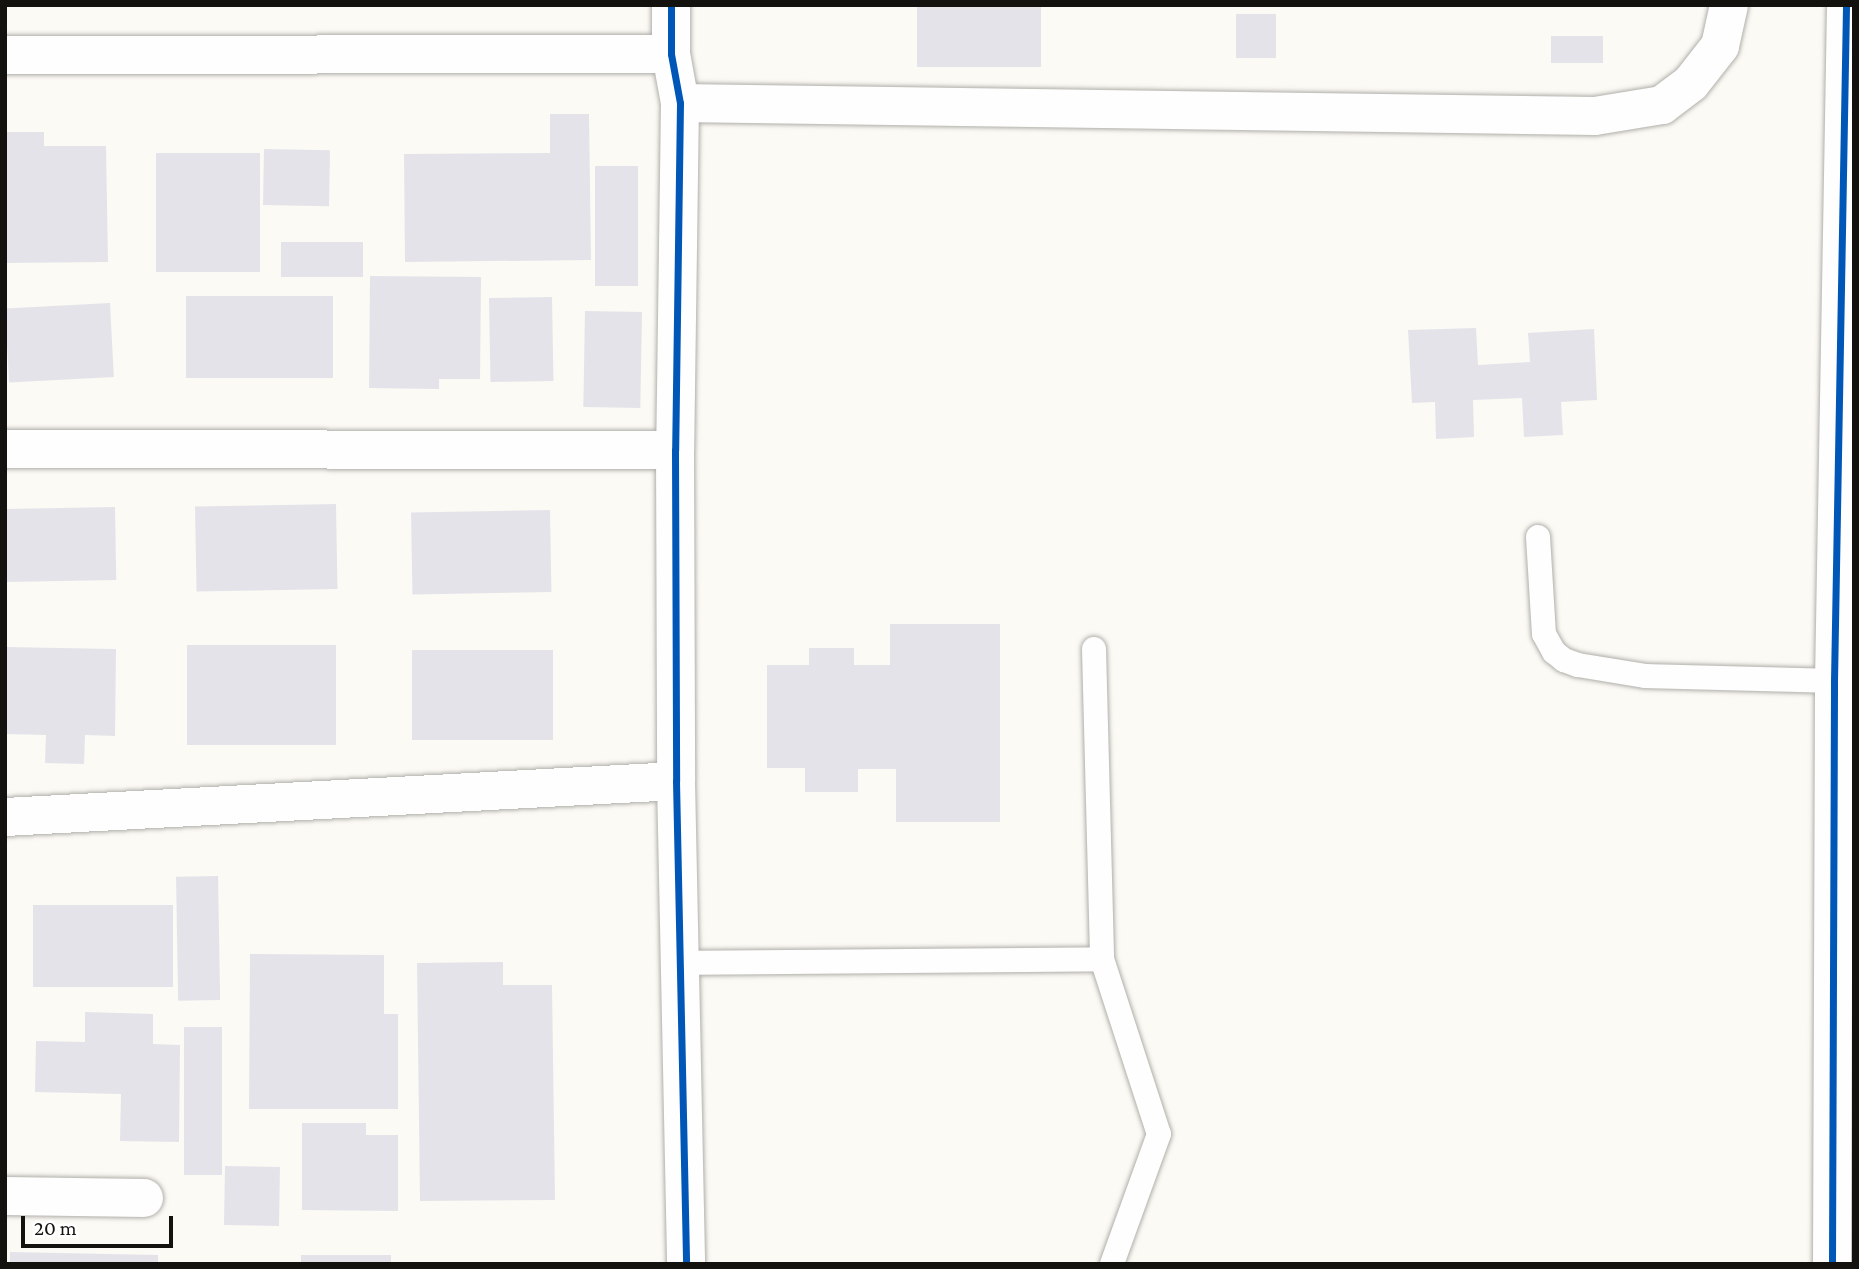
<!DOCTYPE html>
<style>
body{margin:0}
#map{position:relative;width:1859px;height:1269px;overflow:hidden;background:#fcfaf5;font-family:"Crimson Pro",serif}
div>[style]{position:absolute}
.building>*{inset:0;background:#e4e3e9;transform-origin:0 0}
.roads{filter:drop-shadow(0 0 2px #b0afaa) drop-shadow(0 0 2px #b0afaa)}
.lane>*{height:24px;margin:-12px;padding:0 12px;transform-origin:12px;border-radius:12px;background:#fffefe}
.street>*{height:38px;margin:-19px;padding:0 19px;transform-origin:19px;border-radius:19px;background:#fffefe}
.secondary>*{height:38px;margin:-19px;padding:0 19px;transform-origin:19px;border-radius:19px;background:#fffefe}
.cycleway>*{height:7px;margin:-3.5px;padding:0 3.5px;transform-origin:3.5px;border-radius:3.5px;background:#0057b8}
span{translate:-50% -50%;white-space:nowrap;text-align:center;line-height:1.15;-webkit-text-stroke:5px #fff;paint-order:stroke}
.frame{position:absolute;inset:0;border:7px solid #14120f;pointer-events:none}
.scale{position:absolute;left:21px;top:1216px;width:152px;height:32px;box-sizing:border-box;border:4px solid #14120f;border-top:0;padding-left:9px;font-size:21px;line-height:24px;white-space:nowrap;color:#14120f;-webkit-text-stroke:5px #fff;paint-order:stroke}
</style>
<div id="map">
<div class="building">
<div style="left:917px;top:5px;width:124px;height:62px"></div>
<div style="left:1236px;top:14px;width:40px;height:44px"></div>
<div style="left:1603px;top:36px;width:27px;height:52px;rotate:90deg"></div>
<div style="clip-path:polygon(550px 114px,589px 114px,591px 260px,405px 262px,404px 154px,550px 153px)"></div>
<div style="clip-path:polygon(5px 132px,44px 132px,44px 146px,106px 146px,108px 262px,5px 263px)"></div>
<div style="left:264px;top:149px;width:66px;height:56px;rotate:1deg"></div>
<div style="left:156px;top:153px;width:104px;height:119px"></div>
<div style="left:595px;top:166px;width:43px;height:120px"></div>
<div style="left:281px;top:242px;width:82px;height:35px"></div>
<div style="clip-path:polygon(370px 276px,481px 277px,480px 379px,439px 379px,439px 389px,369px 388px)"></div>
<div style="left:186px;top:296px;width:147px;height:82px"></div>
<div style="left:552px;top:297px;width:84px;height:63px;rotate:89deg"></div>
<div style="left:110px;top:303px;width:74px;height:105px;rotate:87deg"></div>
<div style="left:585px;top:311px;width:57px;height:96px;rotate:1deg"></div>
<div style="clip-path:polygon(1476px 328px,1478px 365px,1530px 362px,1528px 333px,1594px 329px,1597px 400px,1561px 402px,1563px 435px,1524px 437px,1522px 398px,1473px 400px,1474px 437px,1436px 439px,1435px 402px,1412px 403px,1408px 330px)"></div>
<div style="left:336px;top:504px;width:85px;height:141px;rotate:89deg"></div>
<div style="left:115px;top:507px;width:73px;height:110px;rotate:89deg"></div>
<div style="left:550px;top:510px;width:82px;height:139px;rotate:89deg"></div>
<div style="clip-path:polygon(890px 624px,1000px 624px,1000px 822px,896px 822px,896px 769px,858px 769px,858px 792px,805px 792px,805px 768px,767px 768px,767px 665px,809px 665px,809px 648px,854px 648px,854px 665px,890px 665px)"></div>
<div style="left:187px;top:645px;width:149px;height:100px"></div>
<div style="clip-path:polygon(5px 647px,116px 649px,115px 736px,85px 735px,84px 764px,45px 763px,46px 735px,5px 734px)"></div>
<div style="left:412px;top:650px;width:141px;height:90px"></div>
<div style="left:218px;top:876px;width:124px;height:42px;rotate:89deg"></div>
<div style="left:173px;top:905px;width:82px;height:140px;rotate:90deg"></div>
<div style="clip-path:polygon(250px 954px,384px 955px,384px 1014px,398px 1014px,398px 1109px,249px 1109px)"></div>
<div style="clip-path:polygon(503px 962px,503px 985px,552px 985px,555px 1200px,420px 1201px,417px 963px)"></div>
<div style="clip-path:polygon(85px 1012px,153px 1014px,153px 1044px,180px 1045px,179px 1142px,120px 1141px,121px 1094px,35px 1092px,36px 1041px,85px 1042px)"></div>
<div style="left:184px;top:1027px;width:38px;height:148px"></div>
<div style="clip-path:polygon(302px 1123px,366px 1123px,366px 1135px,398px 1135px,398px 1211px,302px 1210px)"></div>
<div style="left:225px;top:1166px;width:55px;height:59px;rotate:1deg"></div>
<div style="clip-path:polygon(10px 1252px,158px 1255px,158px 1264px,10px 1264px)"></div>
<div style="left:301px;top:1255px;width:90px;height:9px"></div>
</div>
<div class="roads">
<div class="lane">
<div style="left:1538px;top:537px;width:97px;rotate:86.5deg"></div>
<div style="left:1544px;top:634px;width:21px;rotate:61deg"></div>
<div style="left:1554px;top:652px;width:13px;rotate:39deg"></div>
<div style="left:1564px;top:660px;width:15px;rotate:20deg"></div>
<div style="left:1578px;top:665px;width:69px;rotate:9.2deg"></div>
<div style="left:1646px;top:676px;width:188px;rotate:1.5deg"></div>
<div style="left:1094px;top:649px;width:310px;rotate:88.5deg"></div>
<div style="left:1102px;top:959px;width:184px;rotate:72deg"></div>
<div style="left:1159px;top:1134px;width:138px;rotate:109.9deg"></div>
<div style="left:680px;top:963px;width:422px;rotate:-0.5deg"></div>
</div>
<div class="street">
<div style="left:5px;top:55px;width:666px;rotate:-0.09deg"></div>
<div style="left:680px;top:103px;width:915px;rotate:0.81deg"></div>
<div style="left:1595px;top:116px;width:68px;rotate:-9.3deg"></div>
<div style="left:1662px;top:105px;width:36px;rotate:-37deg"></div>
<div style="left:1691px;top:83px;width:47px;rotate:-51.9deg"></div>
<div style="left:1720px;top:46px;width:42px;rotate:-77.6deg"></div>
<div style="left:5px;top:449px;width:670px;rotate:0.09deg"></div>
<div style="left:5px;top:817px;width:672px;rotate:-3.07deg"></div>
<div style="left:5px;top:1196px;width:139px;rotate:0.8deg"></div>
<div style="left:1832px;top:1264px;width:583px;rotate:-89.8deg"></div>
<div style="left:1834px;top:681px;width:676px;rotate:-88.98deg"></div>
</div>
<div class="secondary">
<div style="left:671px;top:5px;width:49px;rotate:90deg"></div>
<div style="left:671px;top:54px;width:50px;rotate:79.6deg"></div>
<div style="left:680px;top:103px;width:347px;rotate:90.8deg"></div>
<div style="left:675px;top:450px;width:331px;rotate:89.8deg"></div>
<div style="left:676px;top:781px;width:483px;rotate:88.8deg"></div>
</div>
</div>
<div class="cycleway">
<div style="left:671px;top:5px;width:49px;rotate:90deg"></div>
<div style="left:671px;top:54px;width:50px;rotate:79.6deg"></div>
<div style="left:680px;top:103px;width:347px;rotate:90.8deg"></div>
<div style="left:675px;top:450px;width:331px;rotate:89.8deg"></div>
<div style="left:676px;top:781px;width:483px;rotate:88.8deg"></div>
<div style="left:1832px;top:1264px;width:583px;rotate:-89.8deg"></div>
<div style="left:1834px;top:681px;width:676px;rotate:-88.98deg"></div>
</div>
<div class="frame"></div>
<div class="scale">20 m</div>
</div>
